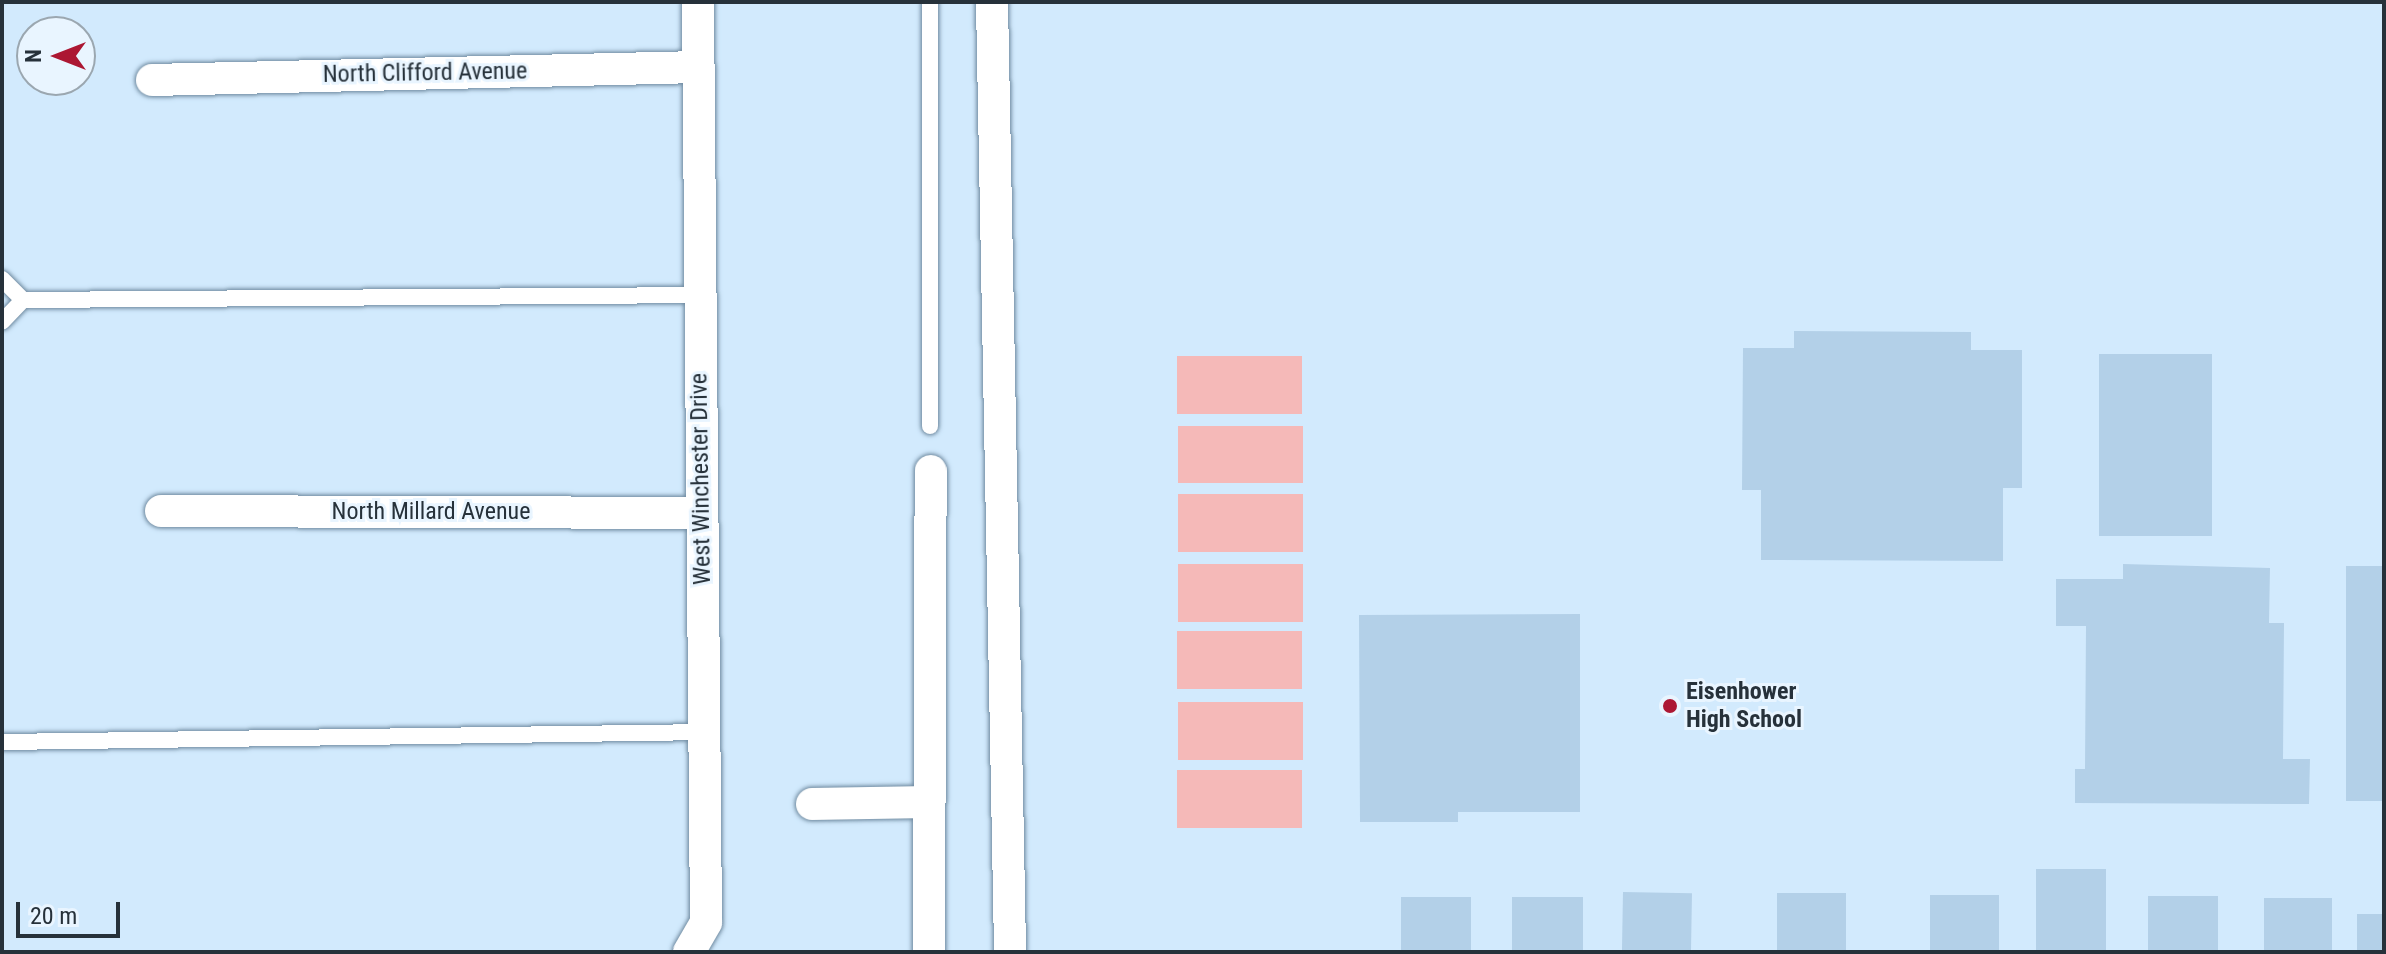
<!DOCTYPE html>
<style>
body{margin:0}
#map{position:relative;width:2386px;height:954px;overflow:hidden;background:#d2eafd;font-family:"Roboto Condensed",sans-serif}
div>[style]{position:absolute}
.green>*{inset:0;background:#f5b9b8;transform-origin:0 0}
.building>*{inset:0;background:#b3d0e8;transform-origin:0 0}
.roads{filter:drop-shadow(0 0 2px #6f8aa0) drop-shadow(0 0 2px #6f8aa0)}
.lane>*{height:16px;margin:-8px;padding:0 8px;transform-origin:8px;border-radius:8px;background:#fff}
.street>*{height:32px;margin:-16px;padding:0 16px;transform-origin:16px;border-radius:16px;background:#fff}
.dots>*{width:22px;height:22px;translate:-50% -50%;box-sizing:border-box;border:4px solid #e9f5ff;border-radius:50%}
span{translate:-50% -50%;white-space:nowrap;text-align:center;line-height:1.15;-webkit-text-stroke:6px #e9f5ff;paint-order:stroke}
.street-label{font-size:24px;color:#26313a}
.poi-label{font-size:24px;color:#26313a;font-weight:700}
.left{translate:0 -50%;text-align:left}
.frame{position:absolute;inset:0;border:4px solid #26313a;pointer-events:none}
.north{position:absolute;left:16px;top:16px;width:80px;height:80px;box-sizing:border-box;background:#e9f5ff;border:2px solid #9ba7b0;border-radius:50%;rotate:270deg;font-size:22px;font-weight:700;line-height:32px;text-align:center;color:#26313a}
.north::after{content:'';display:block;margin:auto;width:28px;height:36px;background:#ac1733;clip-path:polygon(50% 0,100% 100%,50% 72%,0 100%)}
.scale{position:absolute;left:16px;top:902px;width:104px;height:36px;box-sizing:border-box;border:4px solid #26313a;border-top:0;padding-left:10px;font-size:24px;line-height:28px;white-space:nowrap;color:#26313a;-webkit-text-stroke:6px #e9f5ff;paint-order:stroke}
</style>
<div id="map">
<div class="green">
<div style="left:1177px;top:356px;width:125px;height:58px"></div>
<div style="left:1178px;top:426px;width:125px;height:57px"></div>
<div style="left:1178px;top:494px;width:125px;height:58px"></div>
<div style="left:1178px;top:564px;width:125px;height:58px"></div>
<div style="left:1177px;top:631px;width:125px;height:58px"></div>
<div style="left:1178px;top:702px;width:125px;height:58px"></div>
<div style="left:1302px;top:770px;width:58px;height:125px;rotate:90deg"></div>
</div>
<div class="building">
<div style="clip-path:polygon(1794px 331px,1971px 332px,1971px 350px,2022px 350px,2022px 488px,2003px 488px,2003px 561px,1761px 560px,1761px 490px,1742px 490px,1743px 348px,1794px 348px)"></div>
<div style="left:2099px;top:354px;width:113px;height:182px"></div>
<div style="clip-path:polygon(2123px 564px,2270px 568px,2269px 623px,2284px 623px,2283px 759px,2310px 759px,2309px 804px,2075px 803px,2075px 769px,2085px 769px,2086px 626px,2056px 626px,2056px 579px,2123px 579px)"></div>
<div style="left:2346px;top:566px;width:38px;height:235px"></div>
<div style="clip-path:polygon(1580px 614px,1580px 812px,1458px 812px,1458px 822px,1360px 822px,1359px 615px)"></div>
<div style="left:2036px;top:869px;width:70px;height:83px"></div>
<div style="left:1623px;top:892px;width:69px;height:60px;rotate:1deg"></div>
<div style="left:1777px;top:893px;width:69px;height:59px"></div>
<div style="left:1930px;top:895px;width:69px;height:57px"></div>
<div style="left:2148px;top:896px;width:70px;height:56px"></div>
<div style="left:1471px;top:897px;width:55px;height:70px;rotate:90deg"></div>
<div style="left:1512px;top:897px;width:71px;height:55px"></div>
<div style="left:2264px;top:898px;width:68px;height:54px"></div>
<div style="left:2357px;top:914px;width:27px;height:38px"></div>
</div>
<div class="roads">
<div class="lane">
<div style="left:930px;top:2px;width:424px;rotate:90deg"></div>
<div style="left:2px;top:279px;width:30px;rotate:45deg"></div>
<div style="left:23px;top:300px;width:30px;rotate:134deg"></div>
<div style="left:23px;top:300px;width:676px;rotate:-0.42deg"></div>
<div style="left:2px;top:742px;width:703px;rotate:-0.81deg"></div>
</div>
<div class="street">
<div style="left:992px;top:2px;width:950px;rotate:88.91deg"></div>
<div style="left:152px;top:80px;width:546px;rotate:-1.36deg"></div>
<div style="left:161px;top:511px;width:539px;rotate:0.21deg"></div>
<div style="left:812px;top:804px;width:116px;rotate:-1deg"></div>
<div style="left:689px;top:952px;width:34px;rotate:-60deg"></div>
<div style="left:706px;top:922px;width:920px;rotate:-90.5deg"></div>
<div style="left:929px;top:952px;width:481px;rotate:-89.8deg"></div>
</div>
</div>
<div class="dots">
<div style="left:1670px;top:706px;background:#ac1733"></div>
</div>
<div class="street-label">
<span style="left:425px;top:73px;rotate:-1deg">North Clifford Avenue</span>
<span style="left:701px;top:479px;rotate:-91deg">West Winchester Drive</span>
<span style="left:431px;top:512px">North Millard Avenue</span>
</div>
<div class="poi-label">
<span class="left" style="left:1686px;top:706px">Eisenhower<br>High School</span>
</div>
<div class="frame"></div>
<div class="north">N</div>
<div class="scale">20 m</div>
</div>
